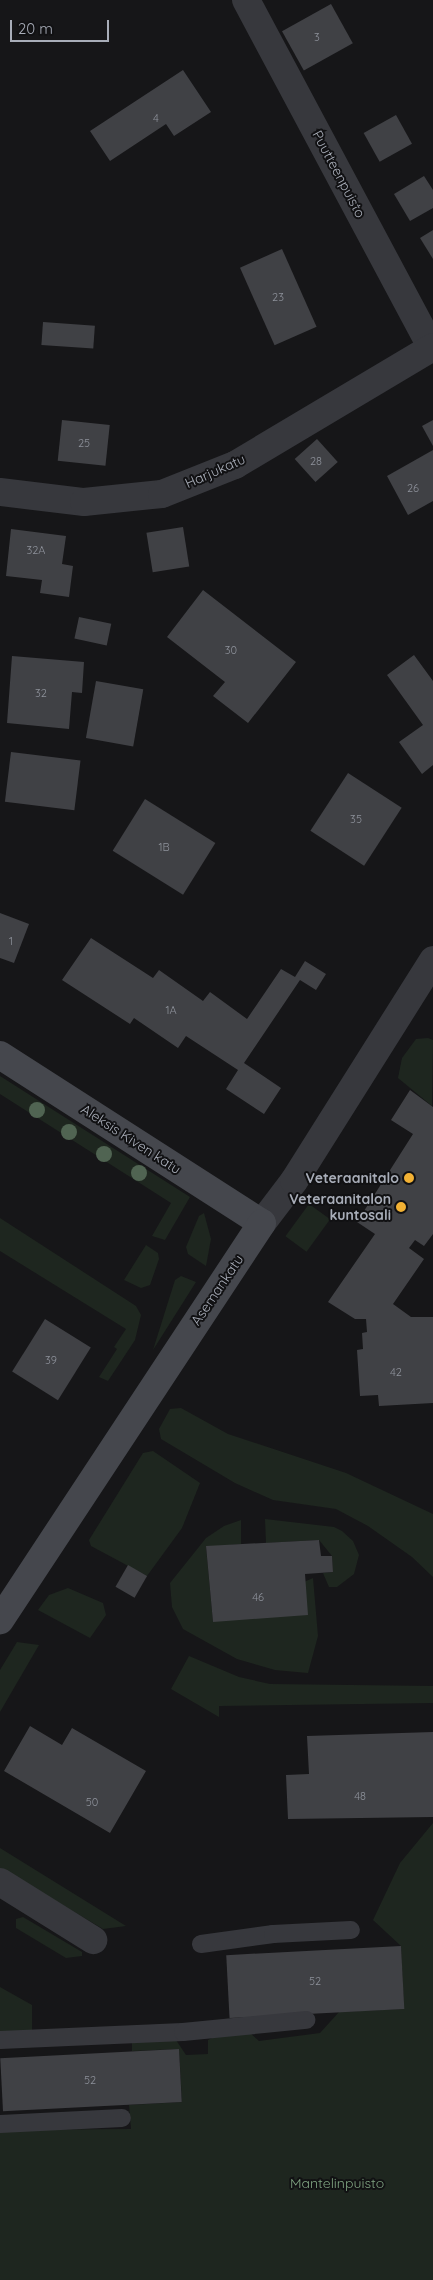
<!DOCTYPE html>
<style>
body{margin:0}
#map{position:relative;width:433px;height:2280px;overflow:hidden;background:#161618;font-family:Quicksand,sans-serif}
div>[style]{position:absolute}
.green>*{inset:0;background:#1e261f;transform-origin:0 0}
.building>*{inset:0;background:#404145;transform-origin:0 0}
.lane>*{height:18px;margin:-9px;padding:0 9px;transform-origin:9px;border-radius:9px;background:#37383d}
.street>*{height:28px;margin:-14px;padding:0 14px;transform-origin:14px;border-radius:14px;background:#37383d}
.secondary>*{height:28px;margin:-14px;padding:0 14px;transform-origin:14px;border-radius:14px;background:#45474d}
.trees>*{width:16px;height:16px;margin:-8px;border-radius:50%;background:#506452}
.dots>*{width:14px;height:14px;translate:-50% -50%;box-sizing:border-box;border:2px solid #111113;border-radius:50%}
span{translate:-50% -50%;white-space:nowrap;text-align:center;line-height:1.15;-webkit-text-stroke:4px #111113;paint-order:stroke}
.number-label{font-size:11px;color:#8e929b}
.number-label span{-webkit-text-stroke-width:0}
.street-label{font-size:14px;color:#a8adb8}
.poi-label{font-size:14px;color:#a8adb8;font-weight:700}
.right{translate:-100% -50%;text-align:right}
.park-label{font-size:14px;color:#7fa381}
.scale{position:absolute;left:10px;top:20px;width:99px;height:22px;box-sizing:border-box;border:2px solid #a8adb8;border-top:0;padding-left:6px;font-size:15px;line-height:18px;white-space:nowrap;color:#a8adb8;-webkit-text-stroke:4px #111113;paint-order:stroke}
</style>
<div id="map">
<div class="green">
<div style="clip-path:polygon(428px 1038px,433px 1040px,432px 1106px,398px 1078px,402px 1058px,416px 1039px)"></div>
<div style="clip-path:polygon(0 1076px,190px 1197px,165px 1240px,152px 1236px,171px 1203px,0 1094px)"></div>
<div style="left:309px;top:1204px;width:26px;height:40px;rotate:36deg"></div>
<div style="clip-path:polygon(204px 1213px,211px 1239px,206px 1266px,188px 1254px,186px 1247px,199px 1216px)"></div>
<div style="clip-path:polygon(0 1218px,136px 1306px,141px 1315px,135px 1340px,108px 1381px,99px 1377px,117px 1349px,114px 1347px,126px 1329px,0 1251px)"></div>
<div style="clip-path:polygon(146px 1245px,158px 1253px,159px 1259px,150px 1285px,141px 1288px,124px 1280px)"></div>
<div style="clip-path:polygon(181px 1276px,196px 1282px,153px 1350px,175px 1280px)"></div>
<div style="clip-path:polygon(181px 1408px,228px 1434px,346px 1473px,433px 1514px,433px 1577px,412px 1557px,368px 1526px,336px 1509px,273px 1500px,235px 1483px,161px 1439px,159px 1429px,170px 1409px)"></div>
<div style="clip-path:polygon(153px 1451px,200px 1483px,182px 1528px,147px 1576px,91px 1546px,89px 1540px,143px 1453px)"></div>
<div style="clip-path:polygon(265px 1519px,334px 1527px,342px 1531px,353px 1541px,359px 1555px,354px 1574px,337px 1587px,329px 1587px,323px 1573px,333px 1572px,332px 1556px,319px 1540px,266px 1543px)"></div>
<div style="clip-path:polygon(241px 1520px,241px 1544px,206px 1547px,213px 1622px,313px 1578px,318px 1636px,308px 1673px,275px 1670px,237px 1659px,183px 1629px,172px 1607px,170px 1583px,206px 1538px,224px 1526px)"></div>
<div style="clip-path:polygon(68px 1588px,103px 1603px,106px 1615px,90px 1638px,38px 1610px,49px 1595px)"></div>
<div style="clip-path:polygon(17px 1642px,39px 1645px,0 1712px,0 1670px)"></div>
<div style="clip-path:polygon(189px 1656px,239px 1677px,270px 1684px,433px 1686px,433px 1703px,219px 1706px,219px 1717px,171px 1689px)"></div>
<div style="clip-path:polygon(433px 1823px,433px 2280px,0 2280px,0 2130px,131px 2129px,129px 2105px,182px 2102px,179px 2049px,132px 2051px,132px 2042px,176px 2040px,186px 2055px,208px 2054px,208px 2040px,220px 2034px,249px 2032px,259px 2041px,320px 2033px,339px 2012px,404px 2009px,401px 1946px,373px 1920px,400px 1863px)"></div>
<div style="clip-path:polygon(0 1848px,126px 1926px,103px 1929px,0 1868px)"></div>
<div style="clip-path:polygon(23px 1917px,82px 1952px,82px 1956px,66px 1958px,16px 1928px,16px 1919px)"></div>
<div style="clip-path:polygon(0 1987px,32px 2005px,32px 2033px,0 2034px)"></div>
</div>
<div class="building">
<div style="left:331px;top:4px;width:45px;height:56px;rotate:61deg"></div>
<div style="clip-path:polygon(183px 70px,211px 112px,174px 136px,166px 124px,110px 161px,90px 131px)"></div>
<div style="left:396px;top:115px;width:33px;height:37px;rotate:61deg"></div>
<div style="clip-path:polygon(424px 176px,433px 190px,433px 208px,410px 221px,394px 194px)"></div>
<div style="clip-path:polygon(433px 230px,433px 259px,420px 238px)"></div>
<div style="left:282px;top:249px;width:85px;height:46px;rotate:66deg"></div>
<div style="left:43px;top:322px;width:52px;height:23px;rotate:4deg"></div>
<div style="left:62px;top:420px;width:48px;height:41px;rotate:6deg"></div>
<div style="clip-path:polygon(433px 420px,433px 446px,422px 426px)"></div>
<div style="left:317px;top:439px;width:31px;height:30px;rotate:48deg"></div>
<div style="clip-path:polygon(433px 450px,433px 501px,408px 515px,387px 476px)"></div>
<div style="left:183px;top:527px;width:40px;height:37px;rotate:81deg"></div>
<div style="clip-path:polygon(11px 529px,66px 536px,62px 564px,73px 566px,69px 597px,40px 593px,42px 580px,6px 576px)"></div>
<div style="clip-path:polygon(203px 590px,296px 662px,248px 723px,213px 696px,225px 682px,167px 637px)"></div>
<div style="left:79px;top:617px;width:33px;height:22px;rotate:12deg"></div>
<div style="clip-path:polygon(414px 655px,433px 681px,433px 765px,422px 774px,399px 742px,423px 725px,387px 675px)"></div>
<div style="clip-path:polygon(12px 656px,84px 662px,82px 693px,72px 692px,69px 729px,7px 723px)"></div>
<div style="left:96px;top:681px;width:48px;height:58px;rotate:10deg"></div>
<div style="left:11px;top:752px;width:70px;height:50px;rotate:7deg"></div>
<div style="left:348px;top:773px;width:64px;height:69px;rotate:33deg"></div>
<div style="left:145px;top:799px;width:83px;height:61px;rotate:32deg"></div>
<div style="clip-path:polygon(0 913px,29px 924px,14px 963px,0 958px)"></div>
<div style="clip-path:polygon(91px 938px,153px 978px,159px 970px,203px 1001px,210px 992px,247px 1019px,281px 969px,295px 977px,305px 961px,326px 974px,316px 990px,300px 980px,244px 1063px,281px 1088px,264px 1114px,226px 1089px,238px 1070px,186px 1036px,178px 1048px,134px 1018px,130px 1024px,62px 980px)"></div>
<div style="clip-path:polygon(410px 1090px,433px 1107px,433px 1234px,424px 1246px,415px 1240px,409px 1248px,424px 1259px,393px 1304px,411px 1317px,433px 1317px,433px 1403px,379px 1406px,378px 1395px,360px 1396px,357px 1350px,363px 1349px,362px 1333px,367px 1332px,366px 1319px,355px 1319px,328px 1302px,375px 1234px,357px 1222px,413px 1134px,391px 1120px)"></div>
<div style="left:45px;top:1319px;width:54px;height:62px;rotate:32deg"></div>
<div style="clip-path:polygon(319px 1540px,321px 1556px,332px 1556px,333px 1572px,305px 1574px,308px 1615px,213px 1622px,206px 1546px)"></div>
<div style="left:128px;top:1565px;width:22px;height:25px;rotate:30deg"></div>
<div style="clip-path:polygon(30px 1726px,62px 1745px,72px 1728px,146px 1771px,110px 1833px,4px 1771px)"></div>
<div style="clip-path:polygon(433px 1732px,433px 1817px,288px 1819px,286px 1775px,309px 1774px,307px 1736px)"></div>
<div style="left:401px;top:1946px;width:63px;height:175px;rotate:87deg"></div>
<div style="left:179px;top:2049px;width:53px;height:179px;rotate:87deg"></div>
</div>
<div class="lane">
<div style="left:201px;top:1944px;width:73px;rotate:-7.9deg"></div>
<div style="left:273px;top:1934px;width:78px;rotate:-2.9deg"></div>
<div style="left:0;top:2040px;width:183px;rotate:-2.5deg"></div>
<div style="left:183px;top:2032px;width:124px;rotate:-5.6deg"></div>
<div style="left:0;top:2124px;width:122px;rotate:-2.8deg"></div>
</div>
<div class="street">
<div style="left:246px;top:0;width:395px;rotate:61.9deg"></div>
<div style="left:0;top:492px;width:85px;rotate:6.8deg"></div>
<div style="left:84px;top:502px;width:78px;rotate:-5.9deg"></div>
<div style="left:162px;top:494px;width:79px;rotate:-21.7deg"></div>
<div style="left:235px;top:465px;width:230px;rotate:-30.8deg"></div>
<div style="left:262px;top:1223px;width:53px;rotate:-52.7deg"></div>
<div style="left:294px;top:1181px;width:261px;rotate:-57.8deg"></div>
<div style="left:0;top:1882px;width:110px;rotate:31.9deg"></div>
</div>
<div class="secondary">
<div style="left:0;top:1055px;width:311px;rotate:32.7deg"></div>
<div style="left:262px;top:1223px;width:476px;rotate:123.4deg"></div>
</div>
<div class="trees">
<div style="left:37px;top:1110px"></div>
<div style="left:69px;top:1132px"></div>
<div style="left:104px;top:1154px"></div>
<div style="left:139px;top:1173px"></div>
</div>
<div class="dots">
<div style="left:409px;top:1178px;background:#f2b134"></div>
<div style="left:401px;top:1207px;background:#f2b134"></div>
</div>
<div class="number-label">
<span style="left:317px;top:37px">3</span>
<span style="left:156px;top:118px">4</span>
<span style="left:278px;top:297px">23</span>
<span style="left:84px;top:443px">25</span>
<span style="left:316px;top:461px">28</span>
<span style="left:413px;top:488px">26</span>
<span style="left:36px;top:550px">32A</span>
<span style="left:231px;top:650px">30</span>
<span style="left:41px;top:693px">32</span>
<span style="left:356px;top:819px">35</span>
<span style="left:164px;top:847px">1B</span>
<span style="left:11px;top:941px">1</span>
<span style="left:171px;top:1010px">1A</span>
<span style="left:51px;top:1360px">39</span>
<span style="left:396px;top:1372px">42</span>
<span style="left:258px;top:1597px">46</span>
<span style="left:360px;top:1796px">48</span>
<span style="left:92px;top:1802px">50</span>
<span style="left:315px;top:1981px">52</span>
<span style="left:90px;top:2080px">52</span>
</div>
<div class="street-label">
<span style="left:339px;top:174px;rotate:62deg">Puutteenpuisto</span>
<span style="left:215px;top:471px;rotate:-24deg">Harjukatu</span>
<span style="left:131px;top:1139px;rotate:33deg">Aleksis Kiven katu</span>
<span style="left:217px;top:1290px;rotate:-56deg">Asemankatu</span>
</div>
<div class="poi-label">
<span class="right" style="left:399px;top:1178px">Veteraanitalo</span>
<span class="right" style="left:391px;top:1207px">Veteraanitalon<br>kuntosali</span>
</div>
<div class="park-label">
<span style="left:337px;top:2183px">Mantelinpuisto</span>
</div>
<div class="scale">20 m</div>
</div>
